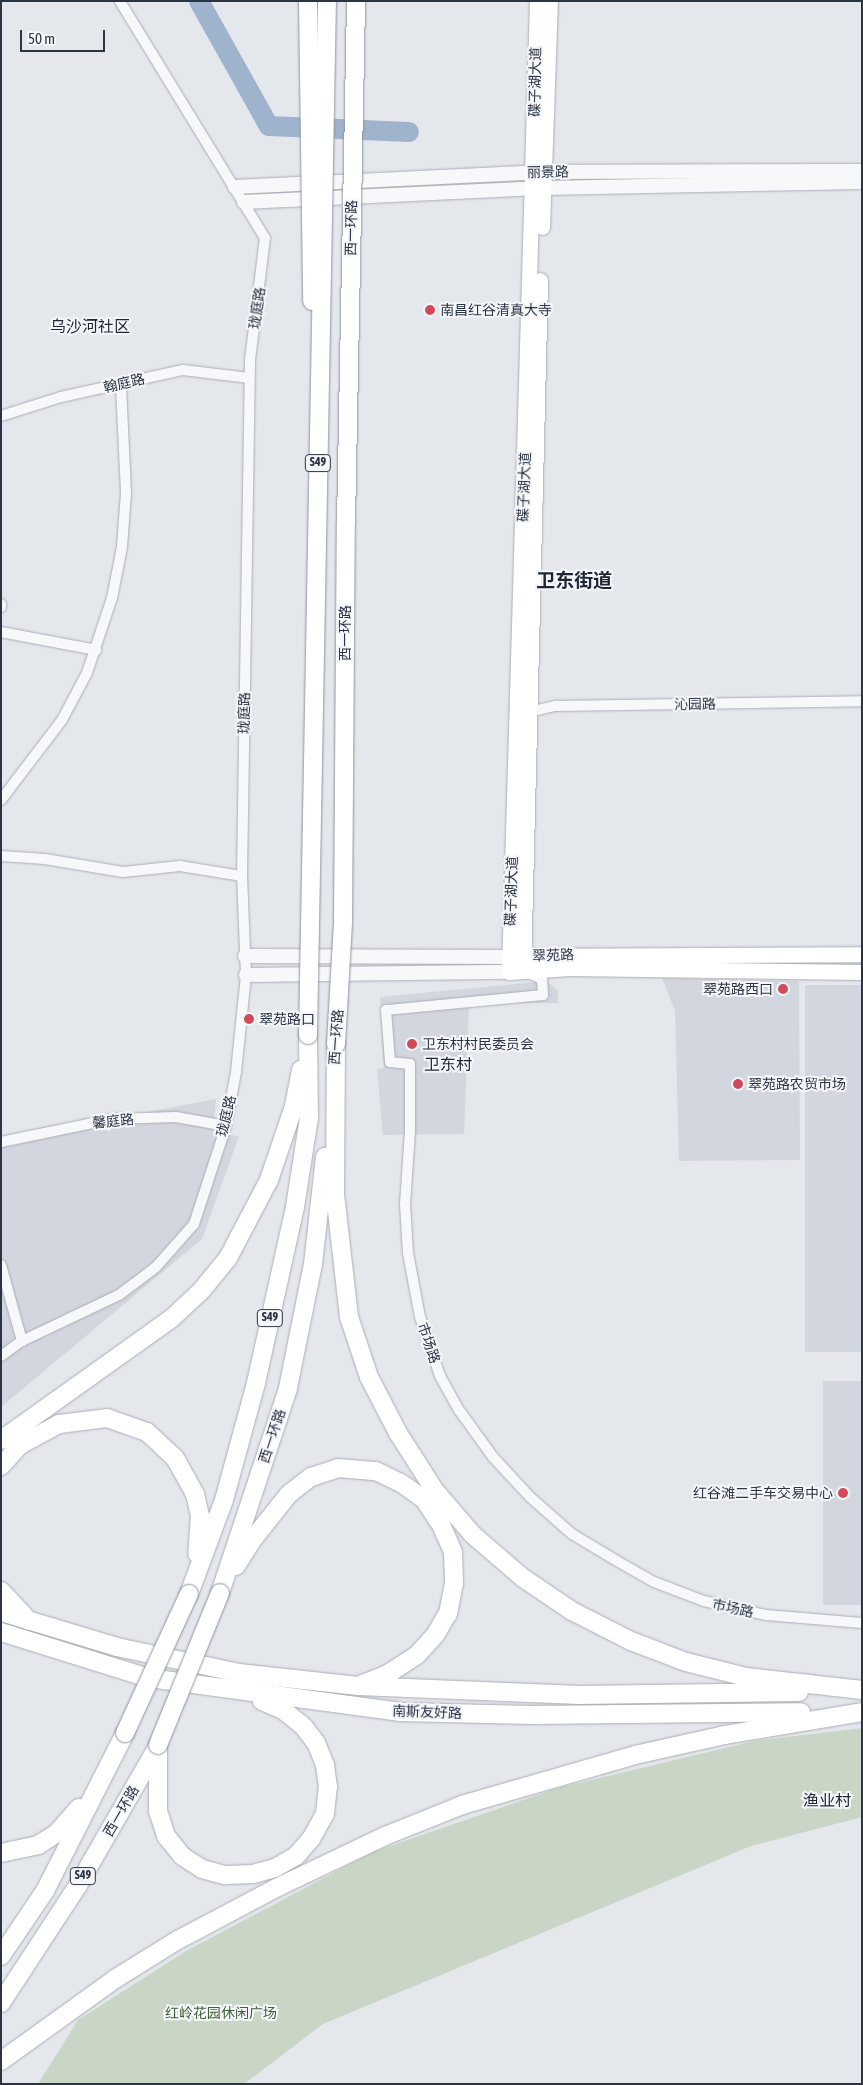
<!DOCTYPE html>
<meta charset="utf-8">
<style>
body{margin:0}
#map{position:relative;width:863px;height:2085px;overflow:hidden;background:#e4e7ec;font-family:"Asap Condensed","Noto Sans SC",sans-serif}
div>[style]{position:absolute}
.built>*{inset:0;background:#d2d6de;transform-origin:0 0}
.green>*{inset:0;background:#c9d6c5}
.river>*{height:20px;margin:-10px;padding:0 10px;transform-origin:10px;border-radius:10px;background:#9fb4cc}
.roads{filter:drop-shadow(0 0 1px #a9aeb7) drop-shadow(0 0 1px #a9aeb7)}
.minor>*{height:10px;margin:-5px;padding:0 5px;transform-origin:5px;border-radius:5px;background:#f7f8fa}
.tertiary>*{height:14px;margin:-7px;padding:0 7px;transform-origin:7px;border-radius:7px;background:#f7f8fa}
.secondary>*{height:15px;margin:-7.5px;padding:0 7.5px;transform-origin:7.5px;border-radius:7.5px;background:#fff}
.trunk>*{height:18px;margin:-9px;padding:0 9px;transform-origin:9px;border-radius:9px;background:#fff}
.bridges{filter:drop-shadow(0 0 1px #8b94a3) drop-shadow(0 0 1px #8b94a3)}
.trunk-bridge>*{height:18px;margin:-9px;padding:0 9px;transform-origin:9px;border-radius:9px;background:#fff}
.dots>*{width:14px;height:14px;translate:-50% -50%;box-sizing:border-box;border:2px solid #f4f6f9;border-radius:50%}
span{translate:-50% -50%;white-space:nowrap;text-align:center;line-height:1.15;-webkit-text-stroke:4px #f4f6f9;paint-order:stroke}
.shield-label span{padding:1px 4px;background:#f4f6f9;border:1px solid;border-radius:4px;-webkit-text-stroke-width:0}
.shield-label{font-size:12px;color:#2b3445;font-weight:700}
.street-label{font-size:14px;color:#2b3445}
.poi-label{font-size:14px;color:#2b3445}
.left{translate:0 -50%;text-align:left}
.right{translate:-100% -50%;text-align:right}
.park-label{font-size:14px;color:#3f6138}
.quarter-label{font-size:16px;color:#1d2536}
.district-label{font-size:19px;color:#1d2536;font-weight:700}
.frame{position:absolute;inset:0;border:2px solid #2b3445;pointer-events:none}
.scale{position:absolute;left:20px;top:30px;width:85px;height:22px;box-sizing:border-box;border:2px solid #2b3445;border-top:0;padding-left:6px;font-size:15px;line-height:18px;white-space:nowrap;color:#2b3445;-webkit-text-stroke:4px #f4f6f9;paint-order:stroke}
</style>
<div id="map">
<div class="built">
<div style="clip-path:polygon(662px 978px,799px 981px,800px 1160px,679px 1161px,675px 1011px)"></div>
<div style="clip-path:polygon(546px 981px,558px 990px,558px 1003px,469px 1003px,464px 1134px,383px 1135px,377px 1069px,384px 1068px,380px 997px)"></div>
<div style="left:805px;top:985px;width:57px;height:367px"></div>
<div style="clip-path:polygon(216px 1099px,213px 1134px,239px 1136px,202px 1239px,1px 1407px,1px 1140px)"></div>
<div style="left:862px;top:1381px;width:224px;height:39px;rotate:90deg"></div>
</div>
<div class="green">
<div style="clip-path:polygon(862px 1728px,862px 1817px,751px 1846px,323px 2024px,244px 2084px,38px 2084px,78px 2020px,186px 1951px,373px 1852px,558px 1788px,754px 1741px)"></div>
</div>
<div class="river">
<div style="left:199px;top:1px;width:143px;rotate:60.8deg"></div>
<div style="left:269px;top:126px;width:140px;rotate:2.5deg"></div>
</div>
<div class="roads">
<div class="minor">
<div style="left:1px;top:416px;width:63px;rotate:-17.6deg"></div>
<div style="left:61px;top:397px;width:125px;rotate:-12.5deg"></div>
<div style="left:183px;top:370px;width:67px;rotate:6.8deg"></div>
<div style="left:1px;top:604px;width:3px;rotate:90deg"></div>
<div style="left:1px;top:632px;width:97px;rotate:10.7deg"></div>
<div style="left:529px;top:712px;width:28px;rotate:-13deg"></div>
<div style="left:556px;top:706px;width:306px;rotate:-0.9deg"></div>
<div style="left:1px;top:800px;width:101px;rotate:-52.7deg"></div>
<div style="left:62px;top:720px;width:53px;rotate:-62deg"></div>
<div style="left:87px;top:673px;width:79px;rotate:-71.6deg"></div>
<div style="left:112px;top:598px;width:52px;rotate:-78.9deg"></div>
<div style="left:122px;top:547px;width:55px;rotate:-85.8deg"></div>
<div style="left:126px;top:492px;width:108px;rotate:-92.7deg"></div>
<div style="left:1px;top:856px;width:44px;rotate:3.9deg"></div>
<div style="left:45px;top:859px;width:79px;rotate:9.5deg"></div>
<div style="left:123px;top:872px;width:57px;rotate:-6deg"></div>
<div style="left:180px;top:866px;width:63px;rotate:9.2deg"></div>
<div style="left:526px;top:972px;width:17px;rotate:24deg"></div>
<div style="left:542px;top:979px;width:16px;rotate:86deg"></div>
<div style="left:543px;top:995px;width:158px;rotate:174.5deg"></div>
<div style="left:386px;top:1010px;width:52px;rotate:85.6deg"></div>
<div style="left:390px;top:1062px;width:20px;rotate:6deg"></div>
<div style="left:410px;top:1064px;width:67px;rotate:90deg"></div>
<div style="left:410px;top:1131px;width:73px;rotate:93.9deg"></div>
<div style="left:405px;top:1204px;width:49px;rotate:86.5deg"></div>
<div style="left:408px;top:1253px;width:65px;rotate:79.4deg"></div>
<div style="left:420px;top:1317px;width:62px;rotate:71.3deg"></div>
<div style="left:440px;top:1376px;width:39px;rotate:61deg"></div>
<div style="left:459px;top:1410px;width:58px;rotate:54.1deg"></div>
<div style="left:493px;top:1457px;width:54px;rotate:47.2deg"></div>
<div style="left:530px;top:1497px;width:56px;rotate:41.4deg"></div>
<div style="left:572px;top:1534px;width:52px;rotate:31deg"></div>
<div style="left:617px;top:1561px;width:43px;rotate:29.6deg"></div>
<div style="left:654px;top:1582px;width:53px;rotate:20.8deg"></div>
<div style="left:704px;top:1601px;width:64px;rotate:12.7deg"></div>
<div style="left:766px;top:1615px;width:96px;rotate:4.8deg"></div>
<div style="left:1px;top:1142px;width:113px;rotate:-11.7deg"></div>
<div style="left:112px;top:1119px;width:64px;rotate:-1.8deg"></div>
<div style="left:176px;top:1117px;width:51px;rotate:10.2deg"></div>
<div style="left:1px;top:1265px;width:79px;rotate:74.6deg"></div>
<div style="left:1px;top:1356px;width:26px;rotate:-36deg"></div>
<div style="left:22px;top:1341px;width:107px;rotate:-25.4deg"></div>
<div style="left:119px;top:1295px;width:46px;rotate:-37.1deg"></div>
<div style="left:156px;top:1267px;width:57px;rotate:-48.5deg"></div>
<div style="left:194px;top:1224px;width:103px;rotate:-71.9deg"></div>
<div style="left:226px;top:1126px;width:55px;rotate:-79.5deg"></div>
<div style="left:236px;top:1072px;width:98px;rotate:-84.1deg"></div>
<div style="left:246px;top:975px;width:99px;rotate:-92.3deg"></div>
<div style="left:242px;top:876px;width:516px;rotate:-89.11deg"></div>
<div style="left:250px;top:360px;width:123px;rotate:-83deg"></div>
<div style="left:265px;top:238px;width:278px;rotate:-121.5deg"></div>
</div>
<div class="tertiary">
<div style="left:235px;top:187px;width:309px;rotate:-2.8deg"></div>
<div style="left:544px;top:172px;width:318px;rotate:-0.2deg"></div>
<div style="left:244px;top:202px;width:300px;rotate:-2.7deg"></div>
<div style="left:544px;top:188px;width:318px;rotate:-1.1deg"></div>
<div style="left:245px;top:956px;width:264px;rotate:0.2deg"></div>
<div style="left:246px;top:975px;width:263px;rotate:-0.7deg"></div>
</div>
<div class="secondary">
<div style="left:537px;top:1px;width:971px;rotate:91.65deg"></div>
<div style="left:509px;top:972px;width:61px;rotate:-3.8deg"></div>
<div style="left:570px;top:968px;width:292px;rotate:0.8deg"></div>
<div style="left:542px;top:227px;width:226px;rotate:-88deg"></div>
<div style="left:513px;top:956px;width:349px;rotate:-0.3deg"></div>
<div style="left:523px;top:971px;width:691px;rotate:-88.59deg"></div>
</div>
<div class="trunk">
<div style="left:336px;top:1044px;width:150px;rotate:90.4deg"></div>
<div style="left:335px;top:1194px;width:124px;rotate:83.5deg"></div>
<div style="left:349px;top:1317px;width:63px;rotate:71.6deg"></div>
<div style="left:369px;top:1377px;width:63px;rotate:62.6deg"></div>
<div style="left:398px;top:1433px;width:69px;rotate:57.5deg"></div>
<div style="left:435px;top:1491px;width:58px;rotate:49.2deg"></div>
<div style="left:473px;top:1535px;width:66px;rotate:40.7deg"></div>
<div style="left:523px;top:1578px;width:59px;rotate:34deg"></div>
<div style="left:572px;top:1611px;width:66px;rotate:27deg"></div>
<div style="left:631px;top:1641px;width:59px;rotate:20.9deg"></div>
<div style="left:686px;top:1662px;width:62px;rotate:14deg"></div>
<div style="left:746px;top:1677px;width:117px;rotate:6.4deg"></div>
<div style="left:1px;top:1440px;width:210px;rotate:-35.5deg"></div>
<div style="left:172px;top:1318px;width:40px;rotate:-43deg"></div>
<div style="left:201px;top:1291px;width:43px;rotate:-50.7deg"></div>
<div style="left:228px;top:1258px;width:88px;rotate:-62.3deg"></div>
<div style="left:269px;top:1180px;width:78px;rotate:-71.3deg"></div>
<div style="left:294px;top:1106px;width:37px;rotate:-79deg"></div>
<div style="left:1px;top:1466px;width:28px;rotate:-48deg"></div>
<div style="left:20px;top:1445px;width:44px;rotate:-28.3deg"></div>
<div style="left:59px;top:1424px;width:48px;rotate:-7.1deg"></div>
<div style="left:107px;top:1418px;width:42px;rotate:19.3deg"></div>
<div style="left:147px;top:1432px;width:38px;rotate:43deg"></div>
<div style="left:175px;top:1458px;width:41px;rotate:60.9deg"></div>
<div style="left:195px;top:1494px;width:22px;rotate:77deg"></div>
<div style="left:200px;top:1515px;width:39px;rotate:94deg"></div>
<div style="left:236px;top:1566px;width:32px;rotate:-58deg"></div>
<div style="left:253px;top:1539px;width:58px;rotate:-51.3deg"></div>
<div style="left:289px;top:1494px;width:28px;rotate:-38deg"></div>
<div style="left:311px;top:1477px;width:28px;rotate:-18deg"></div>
<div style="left:338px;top:1468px;width:38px;rotate:5deg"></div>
<div style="left:376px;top:1471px;width:28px;rotate:26deg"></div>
<div style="left:401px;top:1483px;width:28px;rotate:35deg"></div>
<div style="left:424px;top:1499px;width:33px;rotate:57deg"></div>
<div style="left:442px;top:1527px;width:27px;rotate:66deg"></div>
<div style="left:453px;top:1552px;width:31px;rotate:88deg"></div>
<div style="left:454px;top:1583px;width:31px;rotate:101deg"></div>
<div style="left:448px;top:1613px;width:24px;rotate:120deg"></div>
<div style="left:436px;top:1634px;width:28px;rotate:132deg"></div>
<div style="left:417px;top:1655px;width:37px;rotate:147deg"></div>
<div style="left:386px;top:1675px;width:26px;rotate:159deg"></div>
<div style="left:1px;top:1591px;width:41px;rotate:47deg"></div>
<div style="left:220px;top:1593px;width:216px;rotate:-71.6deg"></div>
<div style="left:288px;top:1388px;width:126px;rotate:-78.6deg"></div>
<div style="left:313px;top:1264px;width:108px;rotate:-83.6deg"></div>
<div style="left:189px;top:1594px;width:100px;rotate:-69.6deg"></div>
<div style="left:224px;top:1500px;width:121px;rotate:-74.7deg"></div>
<div style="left:256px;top:1383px;width:180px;rotate:-77.5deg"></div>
<div style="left:295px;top:1207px;width:90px;rotate:-81.1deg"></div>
<div style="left:309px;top:1118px;width:83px;rotate:-90.7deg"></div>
<div style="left:1px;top:1612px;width:121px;rotate:16.8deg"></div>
<div style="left:117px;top:1647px;width:125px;rotate:12deg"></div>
<div style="left:239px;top:1673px;width:120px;rotate:6.2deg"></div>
<div style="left:358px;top:1686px;width:222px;rotate:2.3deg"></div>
<div style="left:580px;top:1695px;width:219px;rotate:-0.8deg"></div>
<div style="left:1px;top:1632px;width:155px;rotate:17.3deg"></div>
<div style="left:149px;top:1678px;width:254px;rotate:7.7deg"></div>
<div style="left:401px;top:1712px;width:131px;rotate:1.3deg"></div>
<div style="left:532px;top:1715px;width:269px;rotate:-0.6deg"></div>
<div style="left:158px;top:1745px;width:66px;rotate:90deg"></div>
<div style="left:158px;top:1811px;width:26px;rotate:72deg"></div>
<div style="left:166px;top:1836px;width:26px;rotate:51deg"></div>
<div style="left:182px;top:1856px;width:24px;rotate:33deg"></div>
<div style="left:202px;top:1869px;width:24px;rotate:15deg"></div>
<div style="left:225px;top:1875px;width:28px;rotate:-2deg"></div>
<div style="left:253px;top:1874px;width:23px;rotate:-15deg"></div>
<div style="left:275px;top:1868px;width:24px;rotate:-30deg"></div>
<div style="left:296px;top:1856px;width:23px;rotate:-49deg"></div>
<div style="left:311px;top:1839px;width:29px;rotate:-61deg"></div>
<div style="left:325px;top:1814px;width:27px;rotate:-84deg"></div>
<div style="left:328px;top:1787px;width:22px;rotate:-98deg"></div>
<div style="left:325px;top:1765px;width:24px;rotate:-112deg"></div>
<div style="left:316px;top:1743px;width:21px;rotate:-127deg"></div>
<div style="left:303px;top:1726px;width:26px;rotate:-141deg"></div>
<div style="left:283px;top:1710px;width:23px;rotate:-157deg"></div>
<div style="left:1px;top:1853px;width:38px;rotate:-12deg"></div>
<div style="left:38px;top:1845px;width:22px;rotate:-32deg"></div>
<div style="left:57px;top:1833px;width:33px;rotate:-49deg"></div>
<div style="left:1px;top:1956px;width:78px;rotate:-55.9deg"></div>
<div style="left:45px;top:1891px;width:177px;rotate:-63.1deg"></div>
<div style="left:1px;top:2003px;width:139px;rotate:-56.8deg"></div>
<div style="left:77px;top:1887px;width:160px;rotate:-60.1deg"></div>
<div style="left:1px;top:2061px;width:140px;rotate:-35.7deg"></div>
<div style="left:115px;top:1979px;width:72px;rotate:-31.9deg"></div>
<div style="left:176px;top:1941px;width:113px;rotate:-27.9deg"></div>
<div style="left:276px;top:1888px;width:121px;rotate:-25.5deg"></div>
<div style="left:385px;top:1836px;width:83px;rotate:-21.9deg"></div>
<div style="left:462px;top:1805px;width:180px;rotate:-16.1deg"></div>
<div style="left:635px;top:1755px;width:92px;rotate:-12.5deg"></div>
<div style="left:725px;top:1735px;width:139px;rotate:-9.5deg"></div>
</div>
</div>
<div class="bridges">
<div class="trunk-bridge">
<div style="left:308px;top:1px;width:300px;rotate:89.2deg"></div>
<div style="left:308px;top:1035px;width:1034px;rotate:-88.95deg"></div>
<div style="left:336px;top:1044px;width:121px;rotate:-86.7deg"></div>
<div style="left:343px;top:923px;width:400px;rotate:-89.6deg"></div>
<div style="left:346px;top:523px;width:522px;rotate:-88.9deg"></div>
<div style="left:125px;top:1733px;width:153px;rotate:-65.3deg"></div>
<div style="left:158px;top:1745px;width:164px;rotate:-67.8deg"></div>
</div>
</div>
<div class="dots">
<div style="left:430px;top:310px;background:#d1495b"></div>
<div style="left:783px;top:989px;background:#d1495b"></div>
<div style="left:249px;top:1019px;background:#d1495b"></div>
<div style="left:412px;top:1044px;background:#d1495b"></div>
<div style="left:738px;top:1084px;background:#d1495b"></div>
<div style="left:843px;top:1493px;background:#d1495b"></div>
</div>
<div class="shield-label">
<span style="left:318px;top:463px">S49</span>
<span style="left:270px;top:1318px">S49</span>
<span style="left:83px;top:1876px">S49</span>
</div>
<div class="street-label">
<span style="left:535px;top:82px;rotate:-89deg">碟子湖大道</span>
<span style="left:548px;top:172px;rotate:-1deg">丽景路</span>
<span style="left:351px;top:228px;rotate:-89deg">西一环路</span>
<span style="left:257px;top:308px;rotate:-82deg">珑庭路</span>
<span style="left:124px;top:383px;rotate:-13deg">翰庭路</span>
<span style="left:524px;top:487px;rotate:-88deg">碟子湖大道</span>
<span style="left:345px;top:633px;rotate:-90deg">西一环路</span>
<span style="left:695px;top:704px;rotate:-1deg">沁园路</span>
<span style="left:244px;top:713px;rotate:-89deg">珑庭路</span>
<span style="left:511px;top:891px;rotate:-88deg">碟子湖大道</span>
<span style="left:553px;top:955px;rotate:-2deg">翠苑路</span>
<span style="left:336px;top:1037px;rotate:-86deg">西一环路</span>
<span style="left:226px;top:1116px;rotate:-77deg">珑庭路</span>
<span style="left:113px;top:1121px;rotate:-6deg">馨庭路</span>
<span style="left:429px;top:1343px;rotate:71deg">市场路</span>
<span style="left:272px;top:1436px;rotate:-72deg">西一环路</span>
<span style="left:733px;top:1608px;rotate:12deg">市场路</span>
<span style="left:427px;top:1712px;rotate:2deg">南斯友好路</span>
<span style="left:121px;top:1811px;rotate:-60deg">西一环路</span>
</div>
<div class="poi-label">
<span class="left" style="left:440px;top:310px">南昌红谷清真大寺</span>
<span class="right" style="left:773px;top:989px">翠苑路西口</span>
<span class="left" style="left:259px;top:1019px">翠苑路口</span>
<span class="left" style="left:422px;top:1044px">卫东村村民委员会</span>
<span class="left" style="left:748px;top:1084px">翠苑路农贸市场</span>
<span class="right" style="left:833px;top:1493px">红谷滩二手车交易中心</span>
</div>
<div class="park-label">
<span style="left:221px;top:2013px">红岭花园休闲广场</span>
</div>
<div class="quarter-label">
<span style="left:90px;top:326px">乌沙河社区</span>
<span style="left:448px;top:1064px">卫东村</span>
<span style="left:827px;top:1800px">渔业村</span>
</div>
<div class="district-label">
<span style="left:574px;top:581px">卫东街道</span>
</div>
<div class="frame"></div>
<div class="scale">50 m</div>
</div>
